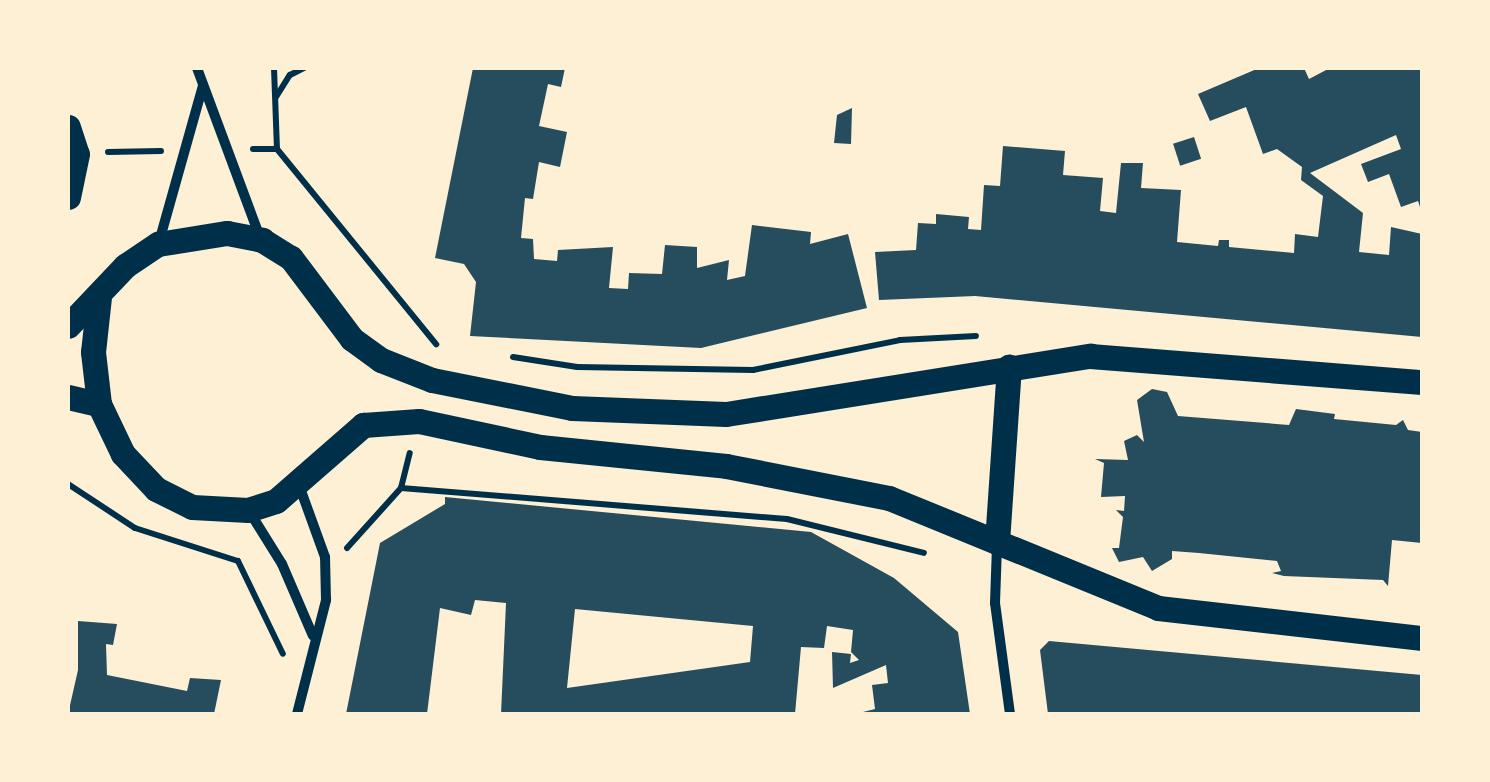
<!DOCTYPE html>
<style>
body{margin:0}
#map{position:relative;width:1490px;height:782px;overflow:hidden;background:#fdf0d5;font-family:Mulish,sans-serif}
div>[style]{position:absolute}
.building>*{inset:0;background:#264d5e;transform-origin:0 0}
.path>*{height:6px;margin:-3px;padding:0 3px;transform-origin:3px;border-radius:3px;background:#003049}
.minor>*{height:10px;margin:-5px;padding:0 5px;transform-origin:5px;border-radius:5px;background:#003049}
.primary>*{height:25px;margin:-12.5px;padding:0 12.5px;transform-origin:12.5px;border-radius:12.5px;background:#003049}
span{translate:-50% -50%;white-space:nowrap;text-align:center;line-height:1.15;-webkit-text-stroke:8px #fdf0d5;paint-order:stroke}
.frame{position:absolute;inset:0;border:70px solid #fdf0d5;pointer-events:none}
</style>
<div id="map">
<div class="building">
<div style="clip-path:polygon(473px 68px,565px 68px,561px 87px,548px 84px,539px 126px,567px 132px,560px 167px,539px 162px,533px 199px,525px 198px,521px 238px,533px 239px,534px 259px,557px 261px,558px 250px,613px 247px,609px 288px,628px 289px,629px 273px,662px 274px,665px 245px,697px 247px,697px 268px,729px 260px,727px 280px,745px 276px,752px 225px,811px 232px,810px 244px,848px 234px,867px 308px,701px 348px,470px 336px,476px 282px,464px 264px,435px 258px)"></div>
<div style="clip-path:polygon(1259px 68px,1304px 68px,1309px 79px,1330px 68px,1422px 68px,1422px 213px,1418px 201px,1401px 207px,1389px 174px,1368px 182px,1361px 164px,1401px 149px,1396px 135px,1310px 173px,1363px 213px,1359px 252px,1389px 255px,1391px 227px,1422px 234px,1422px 337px,975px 296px,879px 300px,875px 252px,916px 250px,918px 223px,936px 224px,936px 214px,969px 217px,968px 229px,981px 230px,984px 185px,1000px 186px,1003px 146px,1065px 151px,1063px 175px,1103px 178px,1100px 211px,1116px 213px,1121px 163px,1143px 163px,1141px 188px,1181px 190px,1177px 242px,1218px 246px,1219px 240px,1229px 240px,1229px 247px,1294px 253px,1295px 234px,1318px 237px,1323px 196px,1301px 180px,1302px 167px,1277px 149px,1263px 154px,1246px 107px,1210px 121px,1198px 94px)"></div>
<div style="clip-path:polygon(852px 108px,851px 144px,834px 143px,837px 115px)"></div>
<div style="left:1194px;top:137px;width:23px;height:22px;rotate:72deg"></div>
<div style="clip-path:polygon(1152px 389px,1167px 392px,1178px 416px,1289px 425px,1296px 409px,1335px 414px,1334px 419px,1396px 425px,1403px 420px,1408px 430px,1422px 432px,1422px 543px,1392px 540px,1388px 586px,1383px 580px,1284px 576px,1272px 573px,1281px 571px,1277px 561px,1199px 553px,1172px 551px,1172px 559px,1152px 571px,1143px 557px,1119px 562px,1112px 548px,1119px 548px,1123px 517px,1116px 510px,1124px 511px,1125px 496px,1101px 497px,1104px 463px,1095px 459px,1128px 460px,1124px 441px,1137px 435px,1144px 442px,1137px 400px)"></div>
<div style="clip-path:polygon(evenodd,445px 497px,811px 532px,894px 578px,958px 632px,970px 714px,855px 714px,875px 709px,872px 685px,888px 683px,886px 665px,833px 688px,832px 652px,851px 654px,850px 663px,859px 660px,851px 652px,853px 630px,827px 626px,824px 648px,801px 647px,795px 714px,501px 714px,506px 603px,475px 600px,471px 615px,440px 608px,427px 714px,346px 714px,380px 543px,445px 504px,445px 497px,575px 609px,753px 626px,750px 662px,567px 688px,575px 609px)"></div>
<div style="clip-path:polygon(78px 621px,117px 624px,113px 645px,106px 644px,107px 675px,187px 691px,190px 678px,221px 680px,214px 714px,68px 714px,78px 670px)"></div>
<div style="clip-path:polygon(1049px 641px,1422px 675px,1422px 714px,1048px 714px,1040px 650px)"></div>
</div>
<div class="path">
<div style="left:274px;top:68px;width:81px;rotate:87.9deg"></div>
<div style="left:277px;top:149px;width:252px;rotate:50.8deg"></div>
<div style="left:276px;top:97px;width:26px;rotate:-58deg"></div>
<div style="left:290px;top:75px;width:16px;rotate:-27deg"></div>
<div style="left:253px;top:149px;width:24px"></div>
<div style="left:108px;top:152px;width:53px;rotate:-1.1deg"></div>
<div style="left:513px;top:357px;width:65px;rotate:8.9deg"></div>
<div style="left:577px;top:367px;width:176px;rotate:1deg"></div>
<div style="left:753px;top:370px;width:150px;rotate:-11.5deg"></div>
<div style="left:900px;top:340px;width:76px;rotate:-3deg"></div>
<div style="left:68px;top:484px;width:80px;rotate:33.3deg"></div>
<div style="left:135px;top:528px;width:108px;rotate:17.8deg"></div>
<div style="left:238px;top:561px;width:103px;rotate:64.2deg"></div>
<div style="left:401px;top:488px;width:387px;rotate:4.6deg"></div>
<div style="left:787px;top:519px;width:141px;rotate:13.9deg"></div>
<div style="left:347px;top:548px;width:81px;rotate:-48deg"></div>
<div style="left:401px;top:488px;width:36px;rotate:-76deg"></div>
</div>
<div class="minor">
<div style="left:197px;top:68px;width:178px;rotate:69.6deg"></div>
<div style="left:159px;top:242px;width:163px;rotate:-74.3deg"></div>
<div style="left:249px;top:511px;width:62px;rotate:58.1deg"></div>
<div style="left:282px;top:564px;width:78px;rotate:66.7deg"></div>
<div style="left:997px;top:546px;width:57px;rotate:92deg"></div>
<div style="left:995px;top:603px;width:112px;rotate:82.3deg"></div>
<div style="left:297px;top:714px;width:118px;rotate:-75.7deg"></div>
<div style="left:326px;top:600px;width:43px;rotate:-91.3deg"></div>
<div style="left:325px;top:557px;width:77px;rotate:-109.9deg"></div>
</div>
<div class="primary">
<div style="left:68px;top:127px;width:28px;rotate:72deg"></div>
<div style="left:77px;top:154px;width:44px;rotate:101.8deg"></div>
<div style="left:99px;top:297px;width:55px;rotate:96.2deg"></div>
<div style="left:93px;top:352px;width:52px;rotate:83.4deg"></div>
<div style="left:99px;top:404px;width:55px;rotate:64.4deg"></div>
<div style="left:123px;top:454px;width:48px;rotate:46.7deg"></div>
<div style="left:156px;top:489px;width:40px;rotate:26.6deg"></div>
<div style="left:192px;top:507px;width:56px;rotate:3.1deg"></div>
<div style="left:248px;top:510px;width:29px;rotate:-18deg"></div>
<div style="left:276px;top:501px;width:116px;rotate:-41.1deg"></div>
<div style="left:363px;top:425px;width:56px;rotate:-4.1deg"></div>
<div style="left:419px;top:421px;width:124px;rotate:12.1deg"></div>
<div style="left:540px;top:447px;width:187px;rotate:5.8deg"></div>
<div style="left:726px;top:466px;width:166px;rotate:11.1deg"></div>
<div style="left:889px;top:498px;width:291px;rotate:22.2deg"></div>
<div style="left:1158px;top:608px;width:266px;rotate:6.5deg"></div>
<div style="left:68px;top:326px;width:83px;rotate:-46.5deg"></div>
<div style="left:125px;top:266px;width:40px;rotate:-34deg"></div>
<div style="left:158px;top:244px;width:70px;rotate:-9.1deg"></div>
<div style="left:227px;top:233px;width:36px;rotate:11deg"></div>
<div style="left:262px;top:240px;width:34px;rotate:32deg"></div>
<div style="left:291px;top:258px;width:101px;rotate:53deg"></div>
<div style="left:352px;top:339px;width:36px;rotate:36deg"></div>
<div style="left:381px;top:360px;width:55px;rotate:21.4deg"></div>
<div style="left:432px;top:380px;width:143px;rotate:11.3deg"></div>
<div style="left:572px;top:408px;width:154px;rotate:2.2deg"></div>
<div style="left:726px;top:414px;width:369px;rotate:-9.1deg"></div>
<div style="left:1090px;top:356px;width:333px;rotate:4.5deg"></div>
<div style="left:68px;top:397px;width:32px;rotate:13deg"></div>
<div style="left:997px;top:542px;width:176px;rotate:-86.1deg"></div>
</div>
<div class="frame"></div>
</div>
